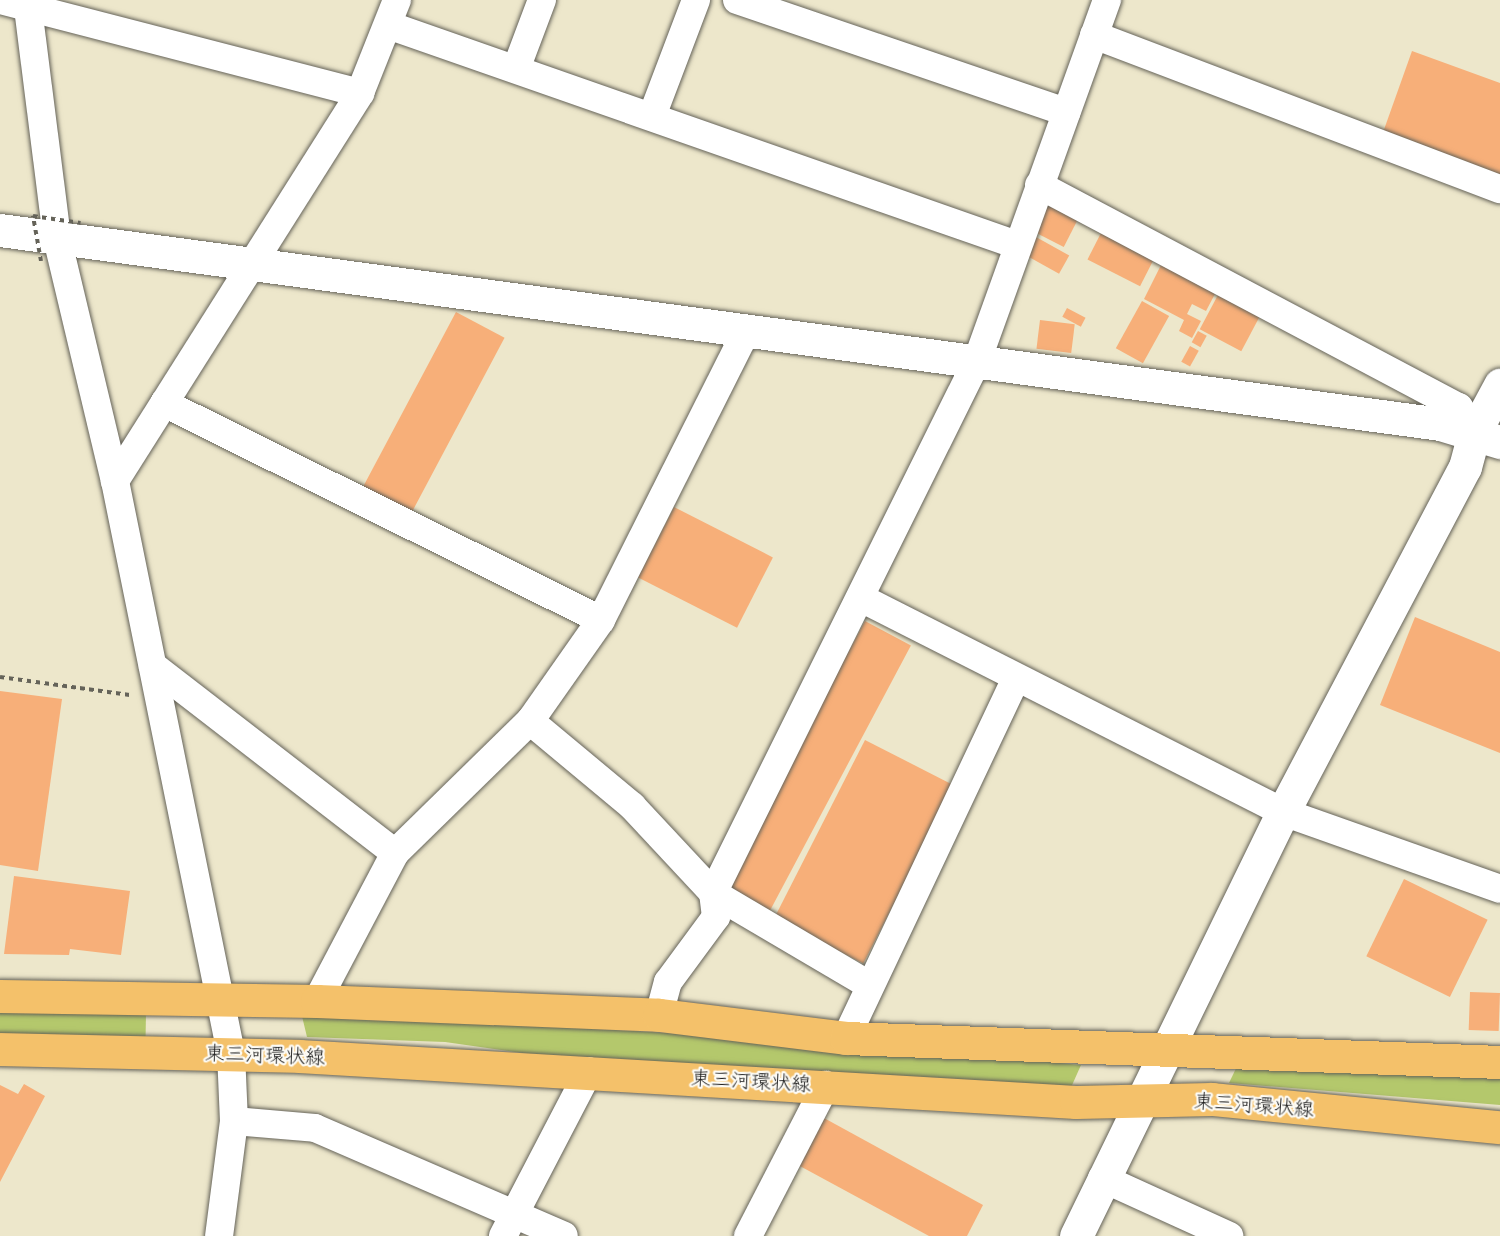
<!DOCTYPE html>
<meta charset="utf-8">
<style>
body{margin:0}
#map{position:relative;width:1500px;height:1236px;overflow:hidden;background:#ede7cb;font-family:Pangolin,"Klee One",sans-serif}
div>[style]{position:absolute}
.green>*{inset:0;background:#b4c86c;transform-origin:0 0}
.building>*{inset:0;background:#f7af79;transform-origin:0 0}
.path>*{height:4px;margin-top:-2px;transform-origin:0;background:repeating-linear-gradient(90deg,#656359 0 4.5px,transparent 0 9px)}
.roads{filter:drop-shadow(0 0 2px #656359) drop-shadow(0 0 2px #656359)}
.minor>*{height:28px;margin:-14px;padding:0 14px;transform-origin:14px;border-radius:14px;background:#fff}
.tertiary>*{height:33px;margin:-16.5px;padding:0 16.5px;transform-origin:16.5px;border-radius:16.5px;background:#fff}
.primary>*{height:33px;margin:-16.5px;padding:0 16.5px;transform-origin:16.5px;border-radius:16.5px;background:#f4c16a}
.path-bridge>*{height:4px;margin-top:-2px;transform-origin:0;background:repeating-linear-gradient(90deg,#656359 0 4.5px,transparent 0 9px)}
span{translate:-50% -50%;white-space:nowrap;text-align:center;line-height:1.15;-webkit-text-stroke:4.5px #fdfcf7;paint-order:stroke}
.street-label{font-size:20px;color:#1c1c1c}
</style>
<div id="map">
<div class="green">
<div style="left:0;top:1012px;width:146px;height:26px;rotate:1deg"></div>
<div style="clip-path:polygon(301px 1012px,860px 1044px,1081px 1065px,1069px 1092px,594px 1063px,445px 1042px,307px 1037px)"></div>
<div style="clip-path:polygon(1240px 1060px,1500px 1074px,1500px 1105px,1229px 1083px)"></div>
</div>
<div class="building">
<div style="clip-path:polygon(1412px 51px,1500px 83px,1500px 181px,1381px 138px)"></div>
<div style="left:1048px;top:203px;width:34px;height:32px;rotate:27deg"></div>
<div style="left:1102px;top:231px;width:59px;height:32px;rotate:27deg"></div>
<div style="left:1036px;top:237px;width:38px;height:21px;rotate:29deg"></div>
<div style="clip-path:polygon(1162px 263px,1216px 292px,1206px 311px,1192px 304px,1187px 314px,1201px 321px,1192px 338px,1179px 331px,1184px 320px,1144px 299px)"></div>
<div style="left:1219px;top:293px;width:47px;height:41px;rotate:28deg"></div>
<div style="left:1142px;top:301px;width:31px;height:54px;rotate:29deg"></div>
<div style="left:1067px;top:308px;width:21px;height:10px;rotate:28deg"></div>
<div style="left:456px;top:312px;width:55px;height:201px;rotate:28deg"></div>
<div style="left:1040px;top:320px;width:35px;height:29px;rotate:7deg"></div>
<div style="left:1198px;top:331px;width:10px;height:13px;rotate:29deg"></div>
<div style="left:1190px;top:346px;width:10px;height:18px;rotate:29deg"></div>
<div style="left:674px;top:507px;width:111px;height:79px;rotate:27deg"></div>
<div style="clip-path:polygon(1415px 617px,1500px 652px,1500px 753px,1380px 705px)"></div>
<div style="left:865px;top:621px;width:52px;height:310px;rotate:28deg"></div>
<div style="clip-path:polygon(0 691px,62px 699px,38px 871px,0 865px)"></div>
<div style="left:865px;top:740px;width:100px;height:200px;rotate:27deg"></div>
<div style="clip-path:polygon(14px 876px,130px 891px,121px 955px,70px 949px,69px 955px,4px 954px)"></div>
<div style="left:1404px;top:879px;width:93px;height:86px;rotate:26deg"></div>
<div style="left:1470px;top:992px;width:30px;height:38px;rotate:2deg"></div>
<div style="clip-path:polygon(24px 1084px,45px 1096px,0 1182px,0 1085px,18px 1094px)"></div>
<div style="clip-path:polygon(824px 1118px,983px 1205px,967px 1236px,929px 1236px,798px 1165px)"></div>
</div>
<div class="path">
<div style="left:0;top:677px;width:131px;rotate:7.9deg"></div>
</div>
<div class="roads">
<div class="minor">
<div style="left:0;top:0;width:372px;rotate:14.5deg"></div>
<div style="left:27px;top:0;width:240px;rotate:82.8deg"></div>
<div style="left:57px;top:238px;width:250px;rotate:76.6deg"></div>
<div style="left:115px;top:481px;width:584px;rotate:78.54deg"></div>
<div style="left:231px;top:1053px;width:68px;rotate:87.5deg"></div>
<div style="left:234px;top:1121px;width:116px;rotate:97.4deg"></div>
<div style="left:737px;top:0;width:348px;rotate:18.8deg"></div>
<div style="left:388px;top:25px;width:666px;rotate:19.28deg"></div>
<div style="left:1094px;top:35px;width:434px;rotate:20.8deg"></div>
<div style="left:516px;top:69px;width:74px;rotate:-69.4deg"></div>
<div style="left:652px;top:116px;width:124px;rotate:-69.2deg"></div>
<div style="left:1039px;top:185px;width:475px;rotate:27.9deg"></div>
<div style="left:1459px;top:407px;width:30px;rotate:60deg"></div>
<div style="left:164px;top:403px;width:488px;rotate:26.4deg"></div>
<div style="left:115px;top:481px;width:459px;rotate:-57.7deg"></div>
<div style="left:360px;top:93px;width:100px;rotate:-68.3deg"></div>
<div style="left:861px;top:598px;width:473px;rotate:26.9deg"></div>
<div style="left:1283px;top:812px;width:230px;rotate:19.5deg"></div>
<div style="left:153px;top:666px;width:306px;rotate:37.7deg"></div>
<div style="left:530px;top:721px;width:133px;rotate:39.8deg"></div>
<div style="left:632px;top:806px;width:119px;rotate:47deg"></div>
<div style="left:713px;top:893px;width:181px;rotate:30.5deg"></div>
<div style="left:317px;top:1001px;width:167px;rotate:-62.2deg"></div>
<div style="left:395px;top:853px;width:189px;rotate:-44.4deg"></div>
<div style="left:530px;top:721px;width:123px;rotate:-54.9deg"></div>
<div style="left:601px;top:620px;width:322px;rotate:-63.3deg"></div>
<div style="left:659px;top:1015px;width:34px;rotate:-75deg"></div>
<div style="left:668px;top:982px;width:81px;rotate:-53.6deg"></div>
<div style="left:716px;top:917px;width:24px;rotate:-97deg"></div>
<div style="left:713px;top:893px;width:594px;rotate:-63.61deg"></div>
<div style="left:977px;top:361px;width:384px;rotate:-70.2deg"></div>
<div style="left:846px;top:1038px;width:397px;rotate:-64.7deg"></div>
<div style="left:234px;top:1121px;width:81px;rotate:4.9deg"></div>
<div style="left:315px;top:1128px;width:271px;rotate:23.4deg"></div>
<div style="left:1102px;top:1178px;width:140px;rotate:24.5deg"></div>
<div style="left:503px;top:1236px;width:186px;rotate:-62.5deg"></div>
<div style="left:748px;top:1236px;width:170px;rotate:-62.7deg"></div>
</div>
<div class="tertiary">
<div style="left:0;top:230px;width:1453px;rotate:7.67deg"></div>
<div style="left:1440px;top:424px;width:63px;rotate:16.7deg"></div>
<div style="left:1076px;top:1236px;width:472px;rotate:-64deg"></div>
<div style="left:1283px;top:812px;width:390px;rotate:-62.2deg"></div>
<div style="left:1465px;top:467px;width:35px;rotate:-75deg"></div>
<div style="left:1474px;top:433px;width:55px;rotate:-61.6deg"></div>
</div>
<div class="primary">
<div style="left:0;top:996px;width:317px;rotate:0.9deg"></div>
<div style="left:317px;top:1001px;width:342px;rotate:2.3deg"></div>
<div style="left:659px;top:1015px;width:188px;rotate:7deg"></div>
<div style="left:846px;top:1038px;width:654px;rotate:2.1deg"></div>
<div style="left:0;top:1049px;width:299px;rotate:1.3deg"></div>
<div style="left:299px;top:1056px;width:778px;rotate:3.39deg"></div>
<div style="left:1076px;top:1102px;width:136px;rotate:-1.3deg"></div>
<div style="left:1212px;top:1099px;width:289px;rotate:5.6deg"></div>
</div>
</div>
<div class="path-bridge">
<div style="left:41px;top:261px;width:46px;rotate:-100.1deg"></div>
<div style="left:33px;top:216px;width:48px;rotate:8.5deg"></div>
</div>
<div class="street-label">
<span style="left:265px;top:1055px;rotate:2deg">東三河環状線</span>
<span style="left:751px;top:1081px;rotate:3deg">東三河環状線</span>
<span style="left:1254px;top:1105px;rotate:4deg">東三河環状線</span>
</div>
</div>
